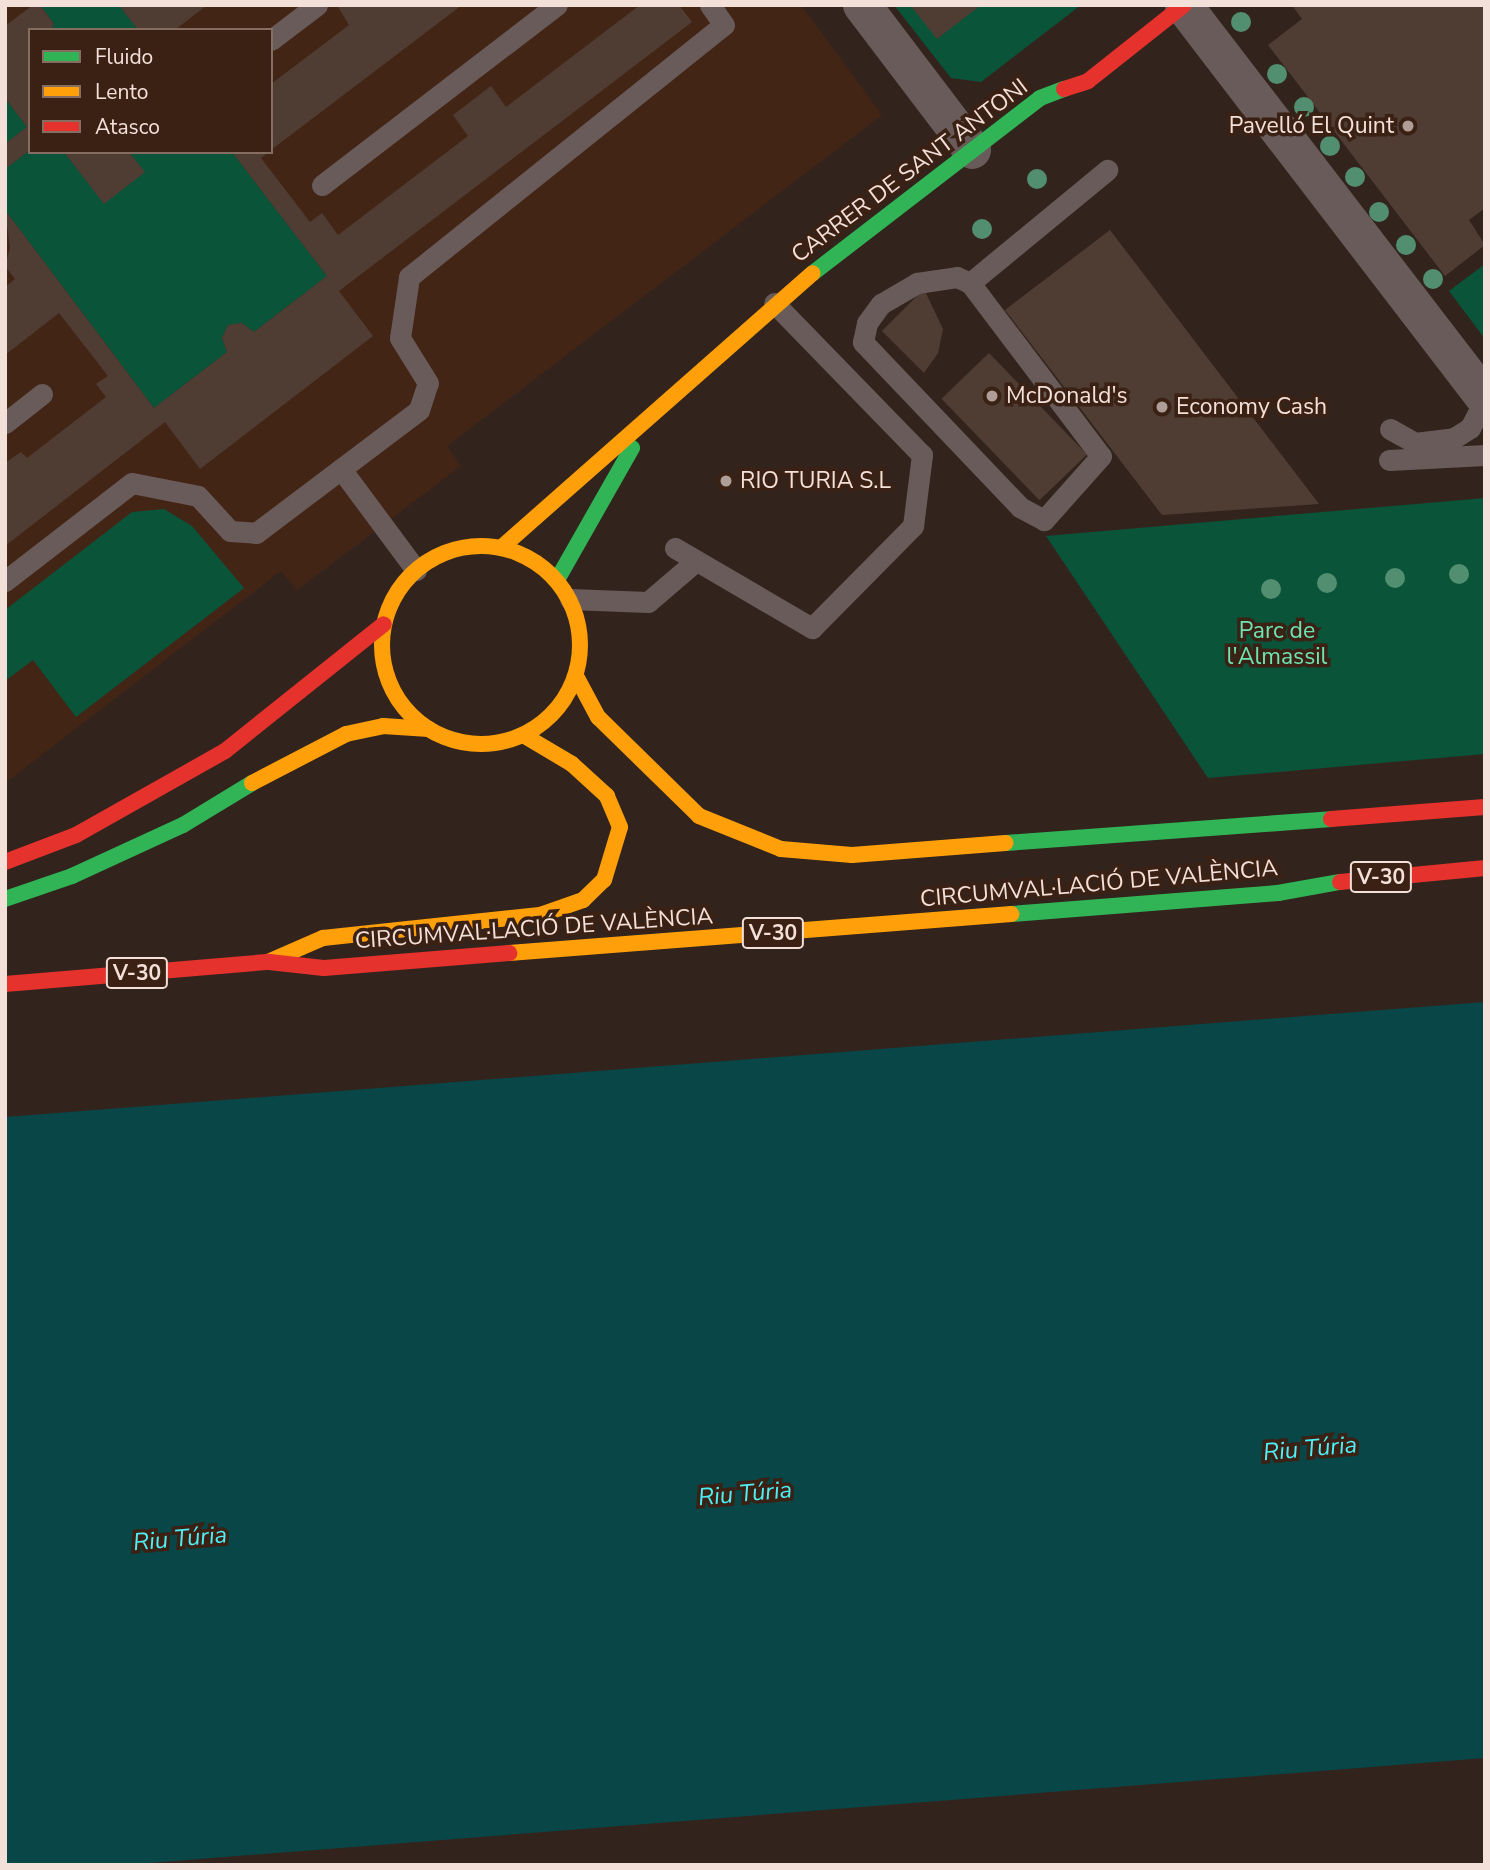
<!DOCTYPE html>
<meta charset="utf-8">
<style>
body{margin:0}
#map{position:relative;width:1490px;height:1870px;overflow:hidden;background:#32241d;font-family:"Nunito Sans",sans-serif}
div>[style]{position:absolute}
.built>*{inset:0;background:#432516}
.green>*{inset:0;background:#0a543a}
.water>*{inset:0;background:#094647}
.building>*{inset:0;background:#4f3d33;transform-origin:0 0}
.lane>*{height:21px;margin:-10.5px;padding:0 10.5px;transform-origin:10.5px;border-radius:10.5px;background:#685b5a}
.street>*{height:38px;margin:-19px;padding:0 19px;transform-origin:19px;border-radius:19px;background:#685b5a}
.fast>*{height:16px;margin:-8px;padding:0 8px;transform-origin:8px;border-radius:8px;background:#30b455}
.slow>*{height:16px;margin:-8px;padding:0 8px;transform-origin:8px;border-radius:8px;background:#ff9f0a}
.slow>.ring{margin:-8px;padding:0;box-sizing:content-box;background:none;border:16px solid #ff9f0a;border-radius:50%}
.jam>*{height:16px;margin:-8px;padding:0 8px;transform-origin:8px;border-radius:8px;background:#e5322d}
.trees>*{width:20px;height:20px;margin:-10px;border-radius:50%;background:#528e70}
.dots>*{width:19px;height:19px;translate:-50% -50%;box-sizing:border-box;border:4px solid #3b2014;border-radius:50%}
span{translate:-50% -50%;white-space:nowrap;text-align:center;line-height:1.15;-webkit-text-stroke:7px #3b2014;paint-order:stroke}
.shield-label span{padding:2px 5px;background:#3b2014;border:2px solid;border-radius:5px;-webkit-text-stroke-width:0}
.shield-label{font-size:21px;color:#f3e0d8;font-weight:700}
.poi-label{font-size:23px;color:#f3e0d8}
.right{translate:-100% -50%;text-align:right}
.left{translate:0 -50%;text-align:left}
.street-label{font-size:23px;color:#f3e0d8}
.park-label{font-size:23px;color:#6ce5b3}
.water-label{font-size:24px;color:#4deff4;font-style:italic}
.frame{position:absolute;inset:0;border:7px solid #f3e0d8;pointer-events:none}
.legend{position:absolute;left:28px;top:28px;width:245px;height:126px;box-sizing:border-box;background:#3b2014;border:2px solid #856d62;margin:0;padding:9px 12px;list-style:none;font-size:21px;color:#f3e0d8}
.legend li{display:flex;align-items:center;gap:14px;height:35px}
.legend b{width:35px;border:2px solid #856d62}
</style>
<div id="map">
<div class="built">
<div style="clip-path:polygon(evenodd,5px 5px,801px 5px,882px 115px,447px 446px,461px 466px,297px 590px,281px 571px,5px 783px,5px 5px,30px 30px,271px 30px,271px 152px,30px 152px,30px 30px)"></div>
</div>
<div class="green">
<div style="clip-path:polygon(40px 5px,119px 5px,138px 30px,51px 30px,54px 24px)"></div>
<div style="clip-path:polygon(894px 5px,1081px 5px,981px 82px,951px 78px)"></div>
<div style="clip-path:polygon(5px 98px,27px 127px,5px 144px)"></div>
<div style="clip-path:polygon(30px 150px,64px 152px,104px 203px,144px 172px,129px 152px,232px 152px,327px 276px,254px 332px,242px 323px,228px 325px,222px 338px,227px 352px,154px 408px,5px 210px,5px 169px)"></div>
<div style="clip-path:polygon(1485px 264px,1485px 339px,1449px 291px)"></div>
<div style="clip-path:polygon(1485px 498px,1485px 754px,1208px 778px,1046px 536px)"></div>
<div style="clip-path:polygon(164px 509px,192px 526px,244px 588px,76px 717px,33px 660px,5px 681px,5px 610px,132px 512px)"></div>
</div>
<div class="water">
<div style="clip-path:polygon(1485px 1002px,1485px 1758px,124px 1865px,5px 1865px,5px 1117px)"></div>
</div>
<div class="building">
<div style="clip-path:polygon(33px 5px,40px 5px,54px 24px,51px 30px,30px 30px,30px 150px,5px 169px,5px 144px,27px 127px,5px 98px,5px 26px)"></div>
<div style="clip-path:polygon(119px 5px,207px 5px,175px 30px,138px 30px)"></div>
<div style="clip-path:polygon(337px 5px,462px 5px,271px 150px,271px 84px,349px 25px)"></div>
<div style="clip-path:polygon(640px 5px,679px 5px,692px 22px,339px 291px,373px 336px,200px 469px,165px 422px,5px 546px,5px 463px,21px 452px,27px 458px,106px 397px,96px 384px,108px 376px,59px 313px,5px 355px,5px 287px,15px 279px,5px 266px,10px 248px,5px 210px,154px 408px,227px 352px,222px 338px,228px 325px,242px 323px,254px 332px,327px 276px,232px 152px,269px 152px,261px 158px,310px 222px,322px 213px,338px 235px,468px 136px,453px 115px,491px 86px,506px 107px)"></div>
<div style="clip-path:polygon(910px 5px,981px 5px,937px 39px)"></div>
<div style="clip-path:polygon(1292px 5px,1485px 5px,1485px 208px,1469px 220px,1485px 245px,1445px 276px,1268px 45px,1302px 19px)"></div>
<div style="clip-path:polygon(64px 152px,129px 152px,145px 172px,104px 204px)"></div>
<div style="clip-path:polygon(1110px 230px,1319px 504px,1162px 515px,1005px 310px)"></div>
<div style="clip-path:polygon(924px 289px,943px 329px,938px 353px,924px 373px,882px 331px)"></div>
<div style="left:989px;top:353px;width:141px;height:66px;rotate:46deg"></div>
</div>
<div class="lane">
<div style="left:271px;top:40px;width:58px;rotate:-37.3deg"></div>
<div style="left:322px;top:185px;width:296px;rotate:-37.5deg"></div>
<div style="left:957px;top:277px;width:14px;rotate:25deg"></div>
<div style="left:970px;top:283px;width:217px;rotate:52.9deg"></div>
<div style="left:1101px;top:456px;width:86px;rotate:131.7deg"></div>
<div style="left:1044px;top:520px;width:27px;rotate:-152deg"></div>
<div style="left:1020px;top:507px;width:228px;rotate:-133.6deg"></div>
<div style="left:863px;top:342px;width:19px;rotate:-78deg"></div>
<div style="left:867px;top:323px;width:24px;rotate:-54deg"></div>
<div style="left:881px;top:304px;width:42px;rotate:-30.3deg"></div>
<div style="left:917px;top:283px;width:40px;rotate:-8.5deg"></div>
<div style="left:970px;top:283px;width:178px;rotate:-39.5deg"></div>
<div style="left:5px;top:423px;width:47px;rotate:-38.1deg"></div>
<div style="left:1390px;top:429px;width:29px;rotate:29deg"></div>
<div style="left:1415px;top:443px;width:39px;rotate:-7deg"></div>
<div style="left:1454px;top:438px;width:19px;rotate:-32deg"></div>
<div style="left:1470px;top:428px;width:32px;rotate:-62deg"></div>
<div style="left:1389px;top:460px;width:96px;rotate:-3deg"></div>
<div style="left:341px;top:469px;width:126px;rotate:53.4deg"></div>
<div style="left:675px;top:548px;width:159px;rotate:30.3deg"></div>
<div style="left:812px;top:628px;width:144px;rotate:-45.3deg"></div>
<div style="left:913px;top:526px;width:72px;rotate:-82.8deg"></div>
<div style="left:922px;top:455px;width:212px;rotate:-134.2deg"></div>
<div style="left:5px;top:581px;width:160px;rotate:-37.7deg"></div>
<div style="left:132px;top:483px;width:67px;rotate:11.1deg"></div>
<div style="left:198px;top:496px;width:47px;rotate:47.6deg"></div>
<div style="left:230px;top:531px;width:26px;rotate:4deg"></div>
<div style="left:256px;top:533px;width:204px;rotate:-37deg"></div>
<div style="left:419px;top:410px;width:28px;rotate:-72deg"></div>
<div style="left:428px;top:383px;width:53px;rotate:-121.9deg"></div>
<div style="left:400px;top:338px;width:62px;rotate:-81.6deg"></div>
<div style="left:409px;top:277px;width:403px;rotate:-38.7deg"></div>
<div style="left:724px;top:25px;width:24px;rotate:-125deg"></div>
<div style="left:570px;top:599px;width:78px;rotate:2.2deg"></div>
<div style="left:648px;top:602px;width:63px;rotate:-40.5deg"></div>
</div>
<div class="street">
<div style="left:862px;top:5px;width:182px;rotate:52.8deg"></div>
<div style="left:1184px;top:6px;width:494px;rotate:52.5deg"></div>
</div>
<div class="fast">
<div style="left:813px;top:273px;width:287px;rotate:-37.6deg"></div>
<div style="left:1040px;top:98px;width:26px;rotate:-21deg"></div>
<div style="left:557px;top:580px;width:152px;rotate:-60.4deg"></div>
<div style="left:1006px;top:843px;width:326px;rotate:-4.2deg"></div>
<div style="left:5px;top:899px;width:71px;rotate:-18.9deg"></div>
<div style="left:72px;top:876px;width:122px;rotate:-24.7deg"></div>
<div style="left:183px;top:825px;width:81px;rotate:-31.3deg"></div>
<div style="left:1011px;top:914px;width:268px;rotate:-4.5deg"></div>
<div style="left:1278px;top:893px;width:63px;rotate:-10.1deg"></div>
</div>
<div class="slow">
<div class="ring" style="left:382px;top:546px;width:182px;height:182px"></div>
<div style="left:502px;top:547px;width:414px;rotate:-41.4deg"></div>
<div style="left:576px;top:676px;width:47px;rotate:61.8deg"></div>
<div style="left:598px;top:717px;width:141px;rotate:44.4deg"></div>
<div style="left:699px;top:816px;width:88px;rotate:21.9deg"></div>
<div style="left:781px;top:849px;width:71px;rotate:4.8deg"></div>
<div style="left:852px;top:855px;width:154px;rotate:-4.5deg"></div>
<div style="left:252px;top:783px;width:106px;rotate:-27.5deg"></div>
<div style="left:346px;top:734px;width:38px;rotate:-12deg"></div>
<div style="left:383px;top:726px;width:46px;rotate:3.7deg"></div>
<div style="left:509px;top:953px;width:504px;rotate:-4.44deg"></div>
<div style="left:270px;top:961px;width:58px;rotate:-23.5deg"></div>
<div style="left:323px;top:938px;width:218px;rotate:-6.1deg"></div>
<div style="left:540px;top:915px;width:46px;rotate:-19.2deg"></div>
<div style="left:583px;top:900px;width:29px;rotate:-44deg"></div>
<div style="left:604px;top:880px;width:55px;rotate:-73.2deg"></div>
<div style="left:620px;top:827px;width:34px;rotate:-113deg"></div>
<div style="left:607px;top:796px;width:47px;rotate:-137.6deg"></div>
<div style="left:572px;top:764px;width:57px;rotate:-149.4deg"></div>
</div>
<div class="jam">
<div style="left:1064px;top:89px;width:25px;rotate:-18deg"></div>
<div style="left:1088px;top:81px;width:122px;rotate:-38.4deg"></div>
<div style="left:1331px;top:819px;width:154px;rotate:-4.5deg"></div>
<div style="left:5px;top:862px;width:76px;rotate:-20.8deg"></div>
<div style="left:76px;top:835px;width:171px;rotate:-29.4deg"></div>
<div style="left:225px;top:751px;width:203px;rotate:-38.6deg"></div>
<div style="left:1340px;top:882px;width:146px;rotate:-5.5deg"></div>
<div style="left:5px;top:984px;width:265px;rotate:-4.8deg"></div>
<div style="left:269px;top:962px;width:55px;rotate:6.2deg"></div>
<div style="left:324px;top:968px;width:186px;rotate:-4.6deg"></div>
</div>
<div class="trees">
<div style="left:1241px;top:22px"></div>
<div style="left:1277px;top:74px"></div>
<div style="left:1304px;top:107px"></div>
<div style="left:1330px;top:146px"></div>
<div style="left:1355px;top:177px"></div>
<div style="left:1037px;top:179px"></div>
<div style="left:1379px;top:212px"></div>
<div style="left:982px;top:229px"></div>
<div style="left:1406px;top:245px"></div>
<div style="left:1433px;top:279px"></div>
<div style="left:1459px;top:574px"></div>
<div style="left:1395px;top:578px"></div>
<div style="left:1327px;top:583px"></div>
<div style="left:1271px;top:589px"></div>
</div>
<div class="dots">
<div style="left:1408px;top:126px;background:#af9e97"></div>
<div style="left:992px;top:396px;background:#af9e97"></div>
<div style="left:1162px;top:407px;background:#af9e97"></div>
<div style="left:726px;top:481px;background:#af9e97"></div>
</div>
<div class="shield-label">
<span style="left:1381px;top:877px">V-30</span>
<span style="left:773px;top:933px">V-30</span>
<span style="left:137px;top:973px">V-30</span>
</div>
<div class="poi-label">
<span class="right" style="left:1394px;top:126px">Pavelló El Quint</span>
<span class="left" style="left:1006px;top:396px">McDonald's</span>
<span class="left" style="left:1176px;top:407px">Economy Cash</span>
<span class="left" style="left:740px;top:481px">RIO TURIA S.L</span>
</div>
<div class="street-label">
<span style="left:910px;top:171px;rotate:-37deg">CARRER DE SANT ANTONI</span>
<span style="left:1099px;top:884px;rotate:-5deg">CIRCUMVAL·LACIÓ DE VALÈNCIA</span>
<span style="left:534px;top:929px;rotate:-4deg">CIRCUMVAL·LACIÓ DE VALÈNCIA</span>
</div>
<div class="park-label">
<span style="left:1277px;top:644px">Parc de<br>l'Almassil</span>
</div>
<div class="water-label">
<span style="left:1310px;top:1449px;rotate:-5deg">Riu Túria</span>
<span style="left:745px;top:1494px;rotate:-5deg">Riu Túria</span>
<span style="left:180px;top:1539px;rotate:-5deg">Riu Túria</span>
</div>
<div class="frame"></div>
<ul class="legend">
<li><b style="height:9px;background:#30b455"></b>Fluido</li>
<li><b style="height:9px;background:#ff9f0a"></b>Lento</li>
<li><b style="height:9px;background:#e5322d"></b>Atasco</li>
</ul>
</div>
